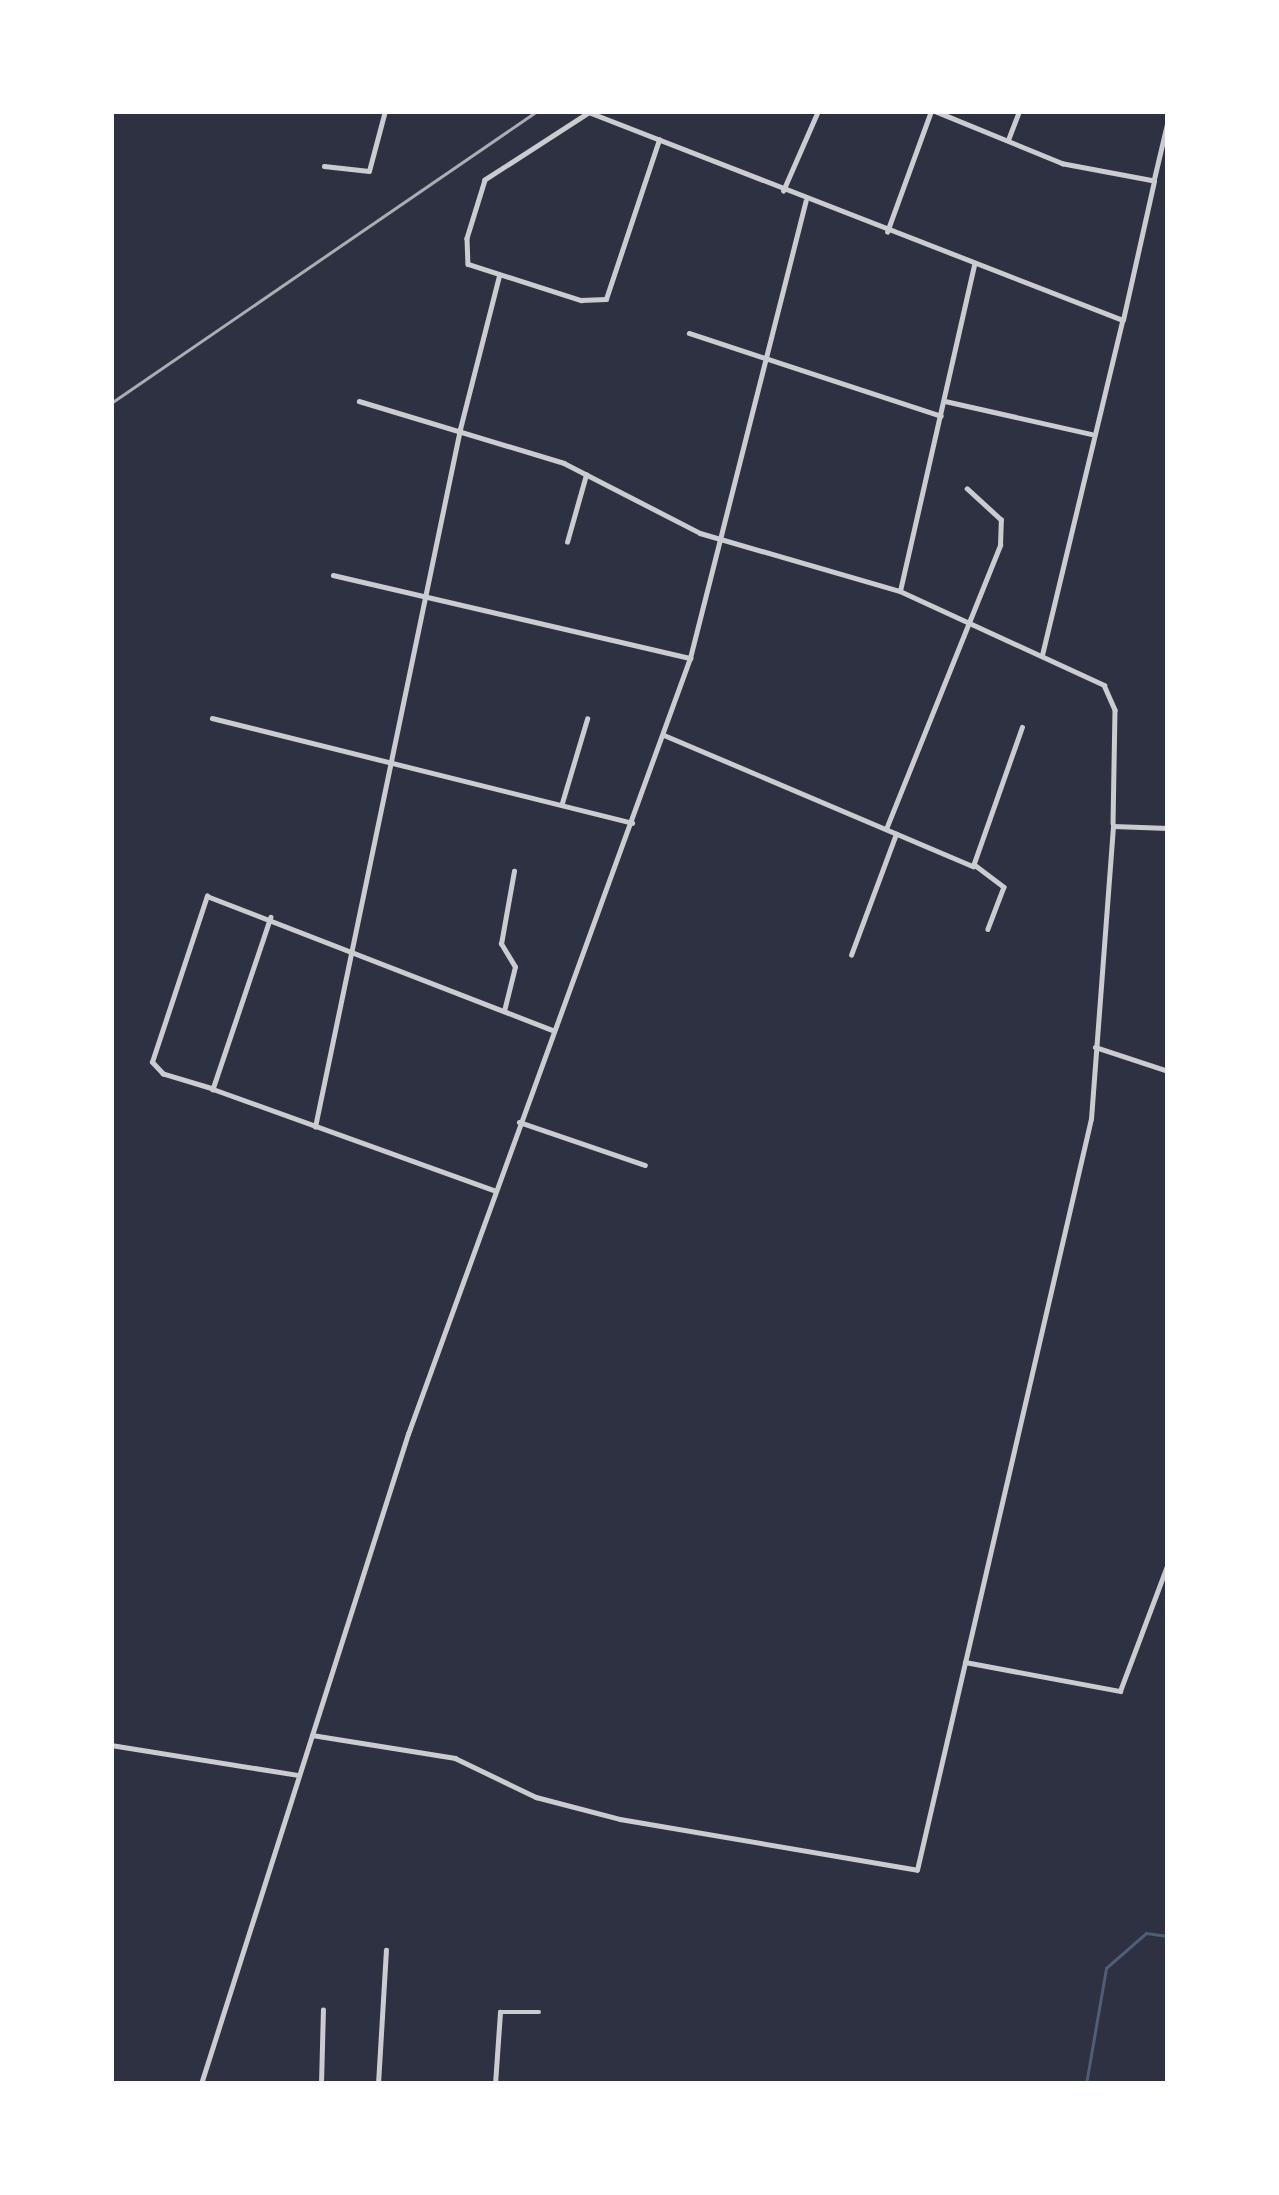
<!DOCTYPE html>
<style>
body{margin:0}
#map{position:relative;width:1279px;height:2195px;overflow:hidden;background:#2d3142;font-family:Raleway,sans-serif}
div>[style]{position:absolute}
.stream>*{height:3px;margin:-1.5px;padding:0 1.5px;transform-origin:1.5px;border-radius:1.5px;background:#4f5d75}
.minor>*{height:4.5px;margin:-2.25px;padding:0 2.25px;transform-origin:2.25px;border-radius:2.25px;background:#caccd0}
.rail>*{height:3px;margin:-1.5px;padding:0 1.5px;transform-origin:1.5px;border-radius:1.5px;background:#abadb3}
span{translate:-50% -50%;white-space:nowrap;text-align:center;line-height:1.15;-webkit-text-stroke:12px #fff;paint-order:stroke}
.frame{position:absolute;inset:0;border:114px solid #fff;pointer-events:none}
</style>
<div id="map">
<div class="stream">
<div style="left:1086px;top:2084px;width:118px;rotate:-80.2deg"></div>
<div style="left:1106px;top:1968px;width:53px;rotate:-41.2deg"></div>
<div style="left:1146px;top:1933px;width:22px;rotate:8deg"></div>
</div>
<div class="minor">
<div style="left:586px;top:111px;width:576px;rotate:21.27deg"></div>
<div style="left:1123px;top:320px;width:142px;rotate:-77.4deg"></div>
<div style="left:1154px;top:181px;width:93px;rotate:-169.4deg"></div>
<div style="left:1063px;top:164px;width:139px;rotate:-157.7deg"></div>
<div style="left:590px;top:112px;width:125px;rotate:147.1deg"></div>
<div style="left:485px;top:180px;width:61px;rotate:107.2deg"></div>
<div style="left:467px;top:238px;width:26px;rotate:88deg"></div>
<div style="left:468px;top:264px;width:119px;rotate:17.7deg"></div>
<div style="left:581px;top:300px;width:25px;rotate:-2deg"></div>
<div style="left:606px;top:299px;width:168px;rotate:-71.6deg"></div>
<div style="left:1008px;top:140px;width:31px;rotate:-69deg"></div>
<div style="left:324px;top:166px;width:45px;rotate:6.3deg"></div>
<div style="left:369px;top:171px;width:62px;rotate:-75.1deg"></div>
<div style="left:1154px;top:179px;width:61px;rotate:-76.7deg"></div>
<div style="left:783px;top:191px;width:87px;rotate:-66.4deg"></div>
<div style="left:887px;top:232px;width:129px;rotate:-70deg"></div>
<div style="left:689px;top:333px;width:265px;rotate:18.2deg"></div>
<div style="left:359px;top:401px;width:214px;rotate:16.8deg"></div>
<div style="left:564px;top:463px;width:153px;rotate:27.2deg"></div>
<div style="left:700px;top:533px;width:208px;rotate:16.2deg"></div>
<div style="left:900px;top:591px;width:225px;rotate:24.7deg"></div>
<div style="left:1104px;top:685px;width:27px;rotate:66deg"></div>
<div style="left:1115px;top:710px;width:113px;rotate:91deg"></div>
<div style="left:945px;top:401px;width:150px;rotate:12.7deg"></div>
<div style="left:567px;top:542px;width:70px;rotate:-74.2deg"></div>
<div style="left:333px;top:575px;width:367px;rotate:13.1deg"></div>
<div style="left:900px;top:591px;width:334px;rotate:-77.2deg"></div>
<div style="left:1042px;top:655px;width:342px;rotate:-76.5deg"></div>
<div style="left:212px;top:718px;width:433px;rotate:14deg"></div>
<div style="left:664px;top:735px;width:336px;rotate:23deg"></div>
<div style="left:973px;top:866px;width:147px;rotate:-70.6deg"></div>
<div style="left:562px;top:803px;width:88px;rotate:-73.4deg"></div>
<div style="left:886px;top:829px;width:306px;rotate:-68.1deg"></div>
<div style="left:1000px;top:545px;width:25px;rotate:-88deg"></div>
<div style="left:1001px;top:520px;width:46px;rotate:-137.6deg"></div>
<div style="left:975px;top:865px;width:36px;rotate:37deg"></div>
<div style="left:1004px;top:887px;width:45px;rotate:110.9deg"></div>
<div style="left:271px;top:917px;width:182px;rotate:108.6deg"></div>
<div style="left:213px;top:1089px;width:298px;rotate:19.8deg"></div>
<div style="left:851px;top:955px;width:129px;rotate:-69.6deg"></div>
<div style="left:504px;top:1011px;width:45px;rotate:-76deg"></div>
<div style="left:515px;top:967px;width:27px;rotate:-121deg"></div>
<div style="left:501px;top:944px;width:74px;rotate:-79.9deg"></div>
<div style="left:1095px;top:1047px;width:77px;rotate:18.2deg"></div>
<div style="left:213px;top:1089px;width:52px;rotate:-163.3deg"></div>
<div style="left:163px;top:1074px;width:16px;rotate:-133deg"></div>
<div style="left:152px;top:1062px;width:175px;rotate:-71.7deg"></div>
<div style="left:207px;top:896px;width:371px;rotate:21.2deg"></div>
<div style="left:519px;top:1122px;width:133px;rotate:18.8deg"></div>
<div style="left:315px;top:1127px;width:713px;rotate:-78.26deg"></div>
<div style="left:460px;top:429px;width:158px;rotate:-75.7deg"></div>
<div style="left:965px;top:1662px;width:158px;rotate:10.6deg"></div>
<div style="left:1120px;top:1691px;width:137px;rotate:-69.4deg"></div>
<div style="left:312px;top:1735px;width:145px;rotate:9.1deg"></div>
<div style="left:455px;top:1758px;width:90px;rotate:25.7deg"></div>
<div style="left:536px;top:1797px;width:87px;rotate:14.7deg"></div>
<div style="left:620px;top:1819px;width:301px;rotate:9.7deg"></div>
<div style="left:917px;top:1870px;width:771px;rotate:-76.96deg"></div>
<div style="left:1091px;top:1119px;width:294px;rotate:-85.7deg"></div>
<div style="left:1113px;top:826px;width:55px;rotate:2.1deg"></div>
<div style="left:111px;top:1745px;width:190px;rotate:9.1deg"></div>
<div style="left:201px;top:2084px;width:682px;rotate:-72.34deg"></div>
<div style="left:408px;top:1434px;width:826px;rotate:-70.03deg"></div>
<div style="left:690px;top:658px;width:471px;rotate:-75.8deg"></div>
<div style="left:321px;top:2084px;width:74px;rotate:-88.5deg"></div>
<div style="left:378px;top:2084px;width:134px;rotate:-86.6deg"></div>
<div style="left:495px;top:2084px;width:72px;rotate:-86deg"></div>
<div style="left:500px;top:2012px;width:39px"></div>
</div>
<div class="rail">
<div style="left:111px;top:403px;width:516px;rotate:-34.43deg"></div>
</div>
<div class="frame"></div>
</div>
